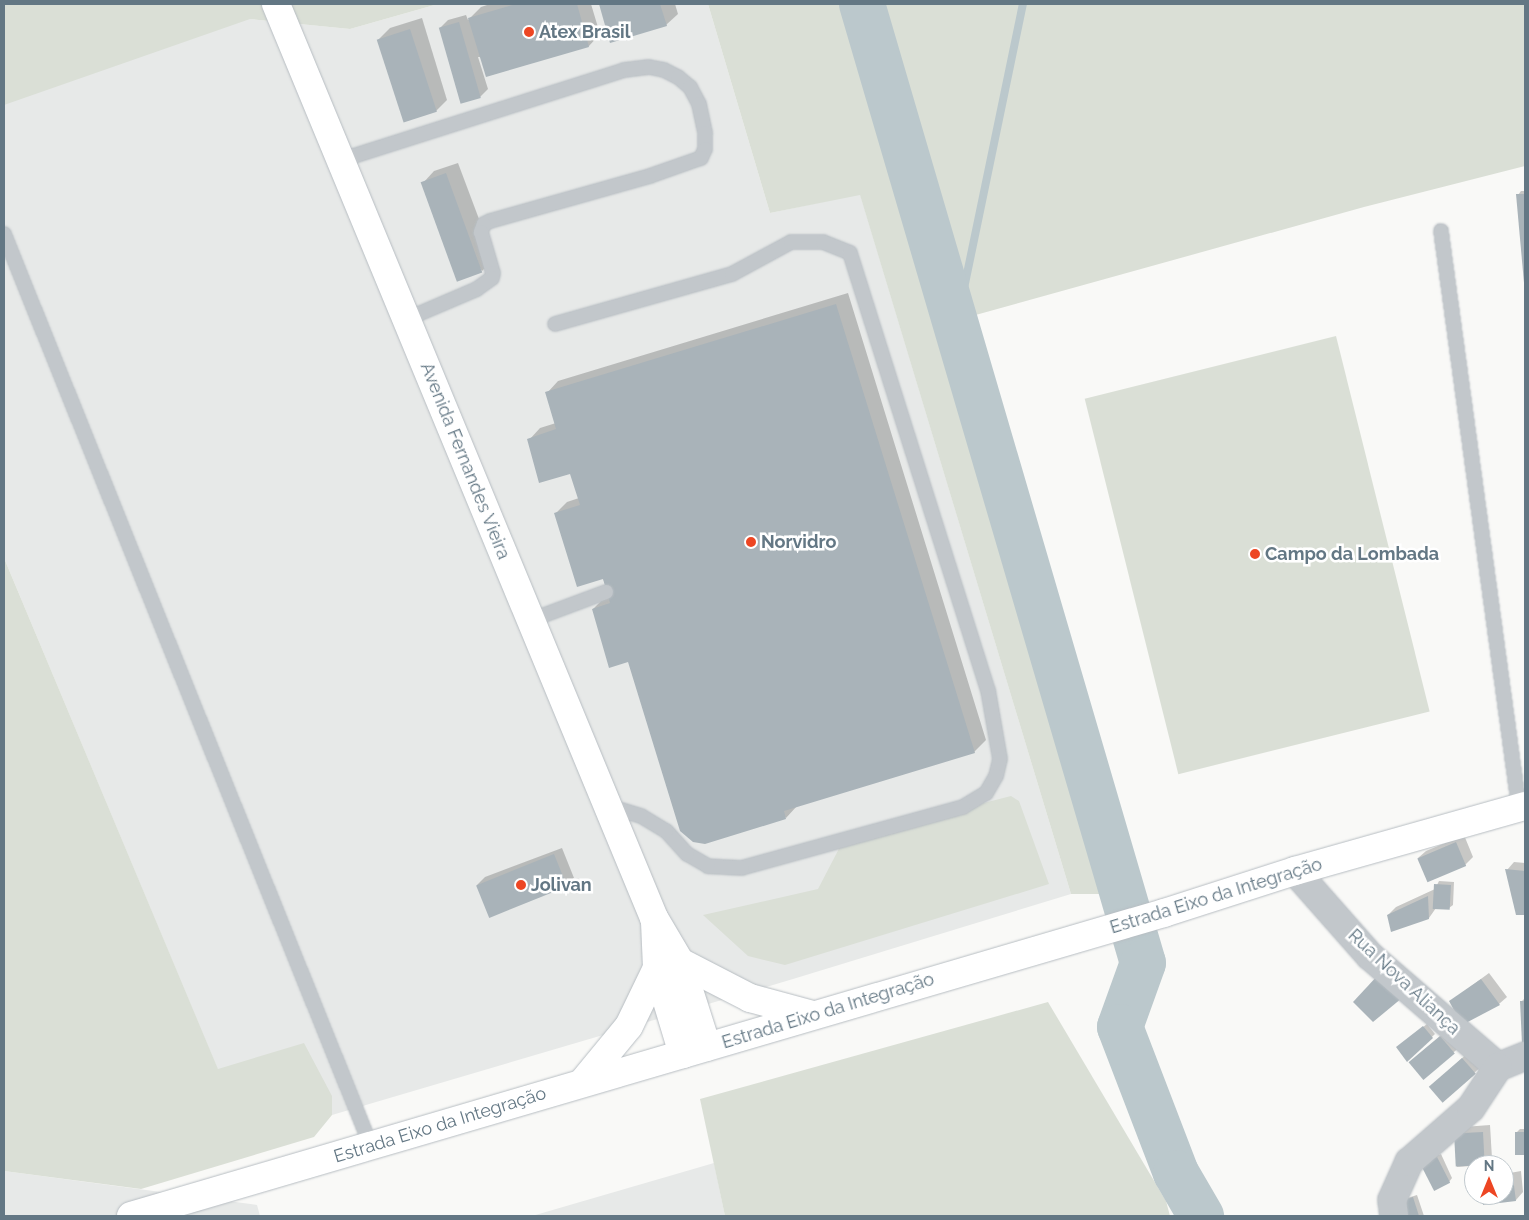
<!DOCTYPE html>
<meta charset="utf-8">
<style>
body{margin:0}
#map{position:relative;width:1529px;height:1220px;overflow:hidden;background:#f9f9f7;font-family:Raleway,sans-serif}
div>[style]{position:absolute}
.built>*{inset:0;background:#e7e9e8}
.green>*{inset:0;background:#dadfd6;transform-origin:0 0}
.shadow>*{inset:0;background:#0003}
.stream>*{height:8px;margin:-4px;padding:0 4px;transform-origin:4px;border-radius:4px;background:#bbc8cc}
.river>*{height:46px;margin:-23px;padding:0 23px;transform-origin:23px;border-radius:23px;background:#bbc8cc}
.building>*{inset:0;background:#a9b3b9;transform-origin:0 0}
.roads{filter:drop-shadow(0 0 1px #b7bdc2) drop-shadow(0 0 1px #b7bdc2)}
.lane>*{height:14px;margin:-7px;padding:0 7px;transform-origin:7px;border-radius:7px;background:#c2c7cb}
.street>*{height:28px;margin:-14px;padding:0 14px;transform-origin:14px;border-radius:14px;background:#c2c7cb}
.secondary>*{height:28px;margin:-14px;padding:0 14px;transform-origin:14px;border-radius:14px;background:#fff}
.dots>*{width:14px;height:14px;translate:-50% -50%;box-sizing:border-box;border:2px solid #fff;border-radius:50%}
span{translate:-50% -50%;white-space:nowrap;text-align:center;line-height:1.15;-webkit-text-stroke:5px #fff;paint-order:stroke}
.poi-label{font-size:18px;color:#637784;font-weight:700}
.left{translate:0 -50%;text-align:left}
.street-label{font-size:18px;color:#637784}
.frame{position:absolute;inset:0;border:5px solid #637784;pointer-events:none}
.north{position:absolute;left:1464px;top:1155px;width:50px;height:50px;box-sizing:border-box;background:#fff;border:1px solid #c1c9ce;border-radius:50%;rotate:0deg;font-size:14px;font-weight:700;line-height:20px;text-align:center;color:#637784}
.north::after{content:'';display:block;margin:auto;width:18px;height:22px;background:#ed4623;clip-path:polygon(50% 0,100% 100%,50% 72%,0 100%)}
</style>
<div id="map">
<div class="built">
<div style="clip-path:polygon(4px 4px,244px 4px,250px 19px,350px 29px,438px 4px,708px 4px,770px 213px,860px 194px,1071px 894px,793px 979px,332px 1115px,218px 1070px,4px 558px)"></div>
<div style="clip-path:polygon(714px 1163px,725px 1216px,532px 1216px)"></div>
<div style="clip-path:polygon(4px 1171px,257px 1205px,260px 1216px,4px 1216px)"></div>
</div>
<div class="green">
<div style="clip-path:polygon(4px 4px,438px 4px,350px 29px,250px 19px,4px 105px)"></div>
<div style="clip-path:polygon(708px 4px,862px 4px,1123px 894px,1071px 894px,860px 195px,770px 213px)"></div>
<div style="clip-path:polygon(885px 4px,1525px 4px,1525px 166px,1364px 207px,972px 316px)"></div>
<div style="left:1336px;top:336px;width:387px;height:259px;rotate:76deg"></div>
<div style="clip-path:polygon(4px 558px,218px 1069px,304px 1043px,332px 1096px,332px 1115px,314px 1137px,141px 1189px,4px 1171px)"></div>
<div style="clip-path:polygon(1011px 796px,1019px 801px,1049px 884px,785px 965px,748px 956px,703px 915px,818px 889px,844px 839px)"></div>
<div style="clip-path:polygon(1048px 1002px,1166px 1201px,1170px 1216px,725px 1216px,700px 1099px)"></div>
</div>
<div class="shadow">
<div style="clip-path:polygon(490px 4px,591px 4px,600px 34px,589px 46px,487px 76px,481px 57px,478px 57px,488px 89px,480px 97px,440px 28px,448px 20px,466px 15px,468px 20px,481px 7px)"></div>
<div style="clip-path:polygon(600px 4px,675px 4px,678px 14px,666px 25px,611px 42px)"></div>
<div style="clip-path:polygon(422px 18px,447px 100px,436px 111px,378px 40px,390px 28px)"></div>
<div style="clip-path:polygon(458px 163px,494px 259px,482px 271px,423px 183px,434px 171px)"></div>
<div style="clip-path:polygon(1521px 191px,1525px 191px,1525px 284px,1518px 195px)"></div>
<div style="clip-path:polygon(848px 293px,986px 740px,974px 752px,797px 806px,786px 818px,629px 660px,593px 609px,605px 597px,609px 596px,603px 578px,556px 513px,567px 502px,579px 498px,571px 473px,529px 440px,540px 428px,556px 423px,547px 393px,558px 381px)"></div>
<div style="clip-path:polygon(1464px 835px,1473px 857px,1465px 865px,1418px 858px,1426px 851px)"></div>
<div style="clip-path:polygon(562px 848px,574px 878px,566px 885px,477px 885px,485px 877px)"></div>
<div style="clip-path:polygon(1514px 862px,1525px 863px,1525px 913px,1517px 914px,1507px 870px)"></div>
<div style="clip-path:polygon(1439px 881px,1454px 882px,1453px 905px,1449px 908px,1436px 908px,1429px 918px,1388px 915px,1396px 907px,1435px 889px)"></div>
<div style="clip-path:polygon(1489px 973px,1507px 997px,1499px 1004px,1451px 1001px)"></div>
<div style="clip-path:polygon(1525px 998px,1525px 1042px,1523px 1043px,1521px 1002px)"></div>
<div style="clip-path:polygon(1427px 1024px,1435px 1034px,1407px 1060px,1401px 1044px)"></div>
<div style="clip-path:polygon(1448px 1030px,1462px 1045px,1424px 1078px,1418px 1055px)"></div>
<div style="clip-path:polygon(1470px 1051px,1483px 1065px,1443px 1101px,1438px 1080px)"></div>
<div style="clip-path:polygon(1490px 1125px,1492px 1158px,1485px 1165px,1457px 1167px,1463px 1127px)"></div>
<div style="clip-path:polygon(1520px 1129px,1525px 1129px,1525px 1154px,1518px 1154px,1516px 1133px)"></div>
<div style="clip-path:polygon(1441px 1154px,1452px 1178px,1449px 1182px,1425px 1161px)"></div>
<div style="clip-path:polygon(1521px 1171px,1523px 1192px,1516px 1200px,1484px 1204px,1483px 1195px,1504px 1195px,1504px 1174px)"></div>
<div style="clip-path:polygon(1417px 1195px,1424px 1216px,1402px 1216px,1401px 1200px)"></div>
</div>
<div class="stream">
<div style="left:956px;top:327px;width:330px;rotate:-78.3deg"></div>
</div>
<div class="river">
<div style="left:862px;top:4px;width:999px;rotate:73.67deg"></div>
<div style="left:1143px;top:963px;width:68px;rotate:109.8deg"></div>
<div style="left:1120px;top:1027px;width:156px;rotate:69deg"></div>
<div style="left:1176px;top:1173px;width:50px;rotate:59.8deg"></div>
</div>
<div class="building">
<div style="clip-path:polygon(516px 4px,577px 4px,589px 47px,486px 77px,468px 18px)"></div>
<div style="clip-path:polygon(599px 4px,660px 4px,667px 26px,610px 43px)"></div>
<div style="left:459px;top:22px;width:79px;height:21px;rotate:74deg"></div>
<div style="left:410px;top:29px;width:87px;height:35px;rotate:72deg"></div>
<div style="left:446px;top:173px;width:106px;height:27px;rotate:70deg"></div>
<div style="clip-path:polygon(1516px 194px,1525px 194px,1525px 282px,1524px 283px)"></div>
<div style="clip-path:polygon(836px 304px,975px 753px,784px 811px,786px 819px,705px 844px,693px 842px,680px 831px,628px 662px,609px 668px,592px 609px,610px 603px,603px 579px,577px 587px,554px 513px,580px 505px,570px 474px,539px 483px,527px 439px,556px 429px,545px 392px)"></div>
<div style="left:1456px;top:842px;width:26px;height:42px;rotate:67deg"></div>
<div style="left:554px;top:854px;width:35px;height:84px;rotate:68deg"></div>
<div style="clip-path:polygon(1505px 869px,1525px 871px,1525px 915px,1516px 915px)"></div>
<div style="left:1434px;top:884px;width:17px;height:25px;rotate:3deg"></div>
<div style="clip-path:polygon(1428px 896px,1429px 919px,1391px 932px,1387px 915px)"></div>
<div style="clip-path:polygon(1379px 974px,1402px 998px,1373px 1022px,1353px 1002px)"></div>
<div style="clip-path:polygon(1481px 979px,1500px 1005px,1462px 1025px,1449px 1001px)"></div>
<div style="clip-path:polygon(1520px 1001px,1525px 1001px,1525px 1044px,1522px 1044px)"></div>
<div style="clip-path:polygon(1423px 1026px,1433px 1038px,1407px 1062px,1396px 1047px)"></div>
<div style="left:1440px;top:1036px;width:23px;height:41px;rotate:50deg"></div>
<div style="left:1462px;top:1058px;width:21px;height:44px;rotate:49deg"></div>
<div style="left:1483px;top:1132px;width:33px;height:29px;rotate:87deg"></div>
<div style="left:1515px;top:1132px;width:10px;height:23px"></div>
<div style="left:1437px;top:1157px;width:29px;height:18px;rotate:63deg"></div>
<div style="clip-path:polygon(1513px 1178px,1516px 1201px,1483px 1205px,1482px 1195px,1504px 1195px,1504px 1180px)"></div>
<div style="clip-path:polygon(1413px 1197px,1419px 1216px,1400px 1216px,1396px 1203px)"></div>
</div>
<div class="roads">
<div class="lane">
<div style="left:341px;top:160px;width:297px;rotate:-17.6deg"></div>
<div style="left:624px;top:70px;width:25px;rotate:-7deg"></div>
<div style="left:649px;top:67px;width:15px;rotate:11deg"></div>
<div style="left:664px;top:70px;width:16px;rotate:27deg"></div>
<div style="left:678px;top:77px;width:16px;rotate:40deg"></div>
<div style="left:690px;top:87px;width:19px;rotate:62deg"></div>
<div style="left:699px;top:104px;width:30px;rotate:78deg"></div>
<div style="left:705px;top:133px;width:16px;rotate:90deg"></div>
<div style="left:705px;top:149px;width:10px;rotate:114deg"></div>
<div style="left:701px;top:158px;width:54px;rotate:160.6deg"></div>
<div style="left:650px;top:176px;width:166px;rotate:164.3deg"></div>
<div style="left:490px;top:221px;width:7px;rotate:153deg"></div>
<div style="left:484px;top:224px;width:9px;rotate:111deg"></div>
<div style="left:481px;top:232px;width:43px;rotate:73.7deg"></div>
<div style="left:493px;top:273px;width:5px;rotate:101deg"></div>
<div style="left:492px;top:278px;width:19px;rotate:144deg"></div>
<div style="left:477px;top:289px;width:76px;rotate:156.8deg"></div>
<div style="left:1441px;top:231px;width:582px;rotate:82.3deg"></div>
<div style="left:4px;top:234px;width:983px;rotate:68.08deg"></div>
<div style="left:555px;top:324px;width:184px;rotate:-15.8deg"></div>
<div style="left:732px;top:274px;width:67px;rotate:-28.5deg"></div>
<div style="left:791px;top:242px;width:32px"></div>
<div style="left:823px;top:242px;width:29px;rotate:22deg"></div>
<div style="left:850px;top:253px;width:458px;rotate:72.5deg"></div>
<div style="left:988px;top:690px;width:70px;rotate:80.1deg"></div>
<div style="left:1000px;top:759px;width:17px;rotate:103deg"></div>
<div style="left:996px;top:776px;width:20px;rotate:120deg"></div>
<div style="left:986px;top:793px;width:27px;rotate:149deg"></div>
<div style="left:963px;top:807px;width:229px;rotate:164.6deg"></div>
<div style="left:742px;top:868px;width:34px;rotate:-177deg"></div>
<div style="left:708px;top:866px;width:24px;rotate:-150deg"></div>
<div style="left:687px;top:854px;width:31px;rotate:-132deg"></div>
<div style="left:666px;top:831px;width:29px;rotate:-149deg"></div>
<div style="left:641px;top:816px;width:34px;rotate:-163deg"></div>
<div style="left:531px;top:620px;width:80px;rotate:-20.5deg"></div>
</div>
<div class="street">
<div style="left:1295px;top:871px;width:113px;rotate:48.6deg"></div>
<div style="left:1370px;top:956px;width:169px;rotate:40.9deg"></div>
<div style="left:1498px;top:1067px;width:29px;rotate:-22deg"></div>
<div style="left:1394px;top:1216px;width:16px;rotate:-97deg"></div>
<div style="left:1392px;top:1200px;width:42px;rotate:-65.9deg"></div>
<div style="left:1409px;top:1162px;width:82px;rotate:-41.1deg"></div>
<div style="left:1471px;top:1108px;width:49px;rotate:-56.6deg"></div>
</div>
<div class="secondary">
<div style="left:276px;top:4px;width:989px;rotate:67.53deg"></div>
<div style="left:654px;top:918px;width:51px;rotate:59.4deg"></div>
<div style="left:680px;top:962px;width:89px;rotate:72.4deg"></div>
<div style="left:655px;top:922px;width:46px;rotate:87.5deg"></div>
<div style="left:657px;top:968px;width:90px;rotate:73.2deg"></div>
<div style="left:680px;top:962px;width:79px;rotate:27.2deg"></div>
<div style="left:750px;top:998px;width:65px;rotate:15.1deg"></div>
<div style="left:583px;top:1082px;width:72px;rotate:-50.6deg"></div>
<div style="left:629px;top:1026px;width:64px;rotate:-64.2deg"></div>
<div style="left:131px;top:1216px;width:1077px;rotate:-16.35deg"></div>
<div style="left:1164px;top:913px;width:138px;rotate:-17.8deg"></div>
<div style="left:1295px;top:871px;width:239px;rotate:-15.8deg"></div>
</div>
</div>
<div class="dots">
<div style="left:529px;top:32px;background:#ed4623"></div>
<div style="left:751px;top:542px;background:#ed4623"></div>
<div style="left:1255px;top:554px;background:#ed4623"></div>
<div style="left:521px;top:885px;background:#ed4623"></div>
</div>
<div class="poi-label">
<span class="left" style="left:539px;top:32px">Atex Brasil</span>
<span class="left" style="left:761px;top:542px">Norvidro</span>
<span class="left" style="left:1265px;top:554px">Campo da Lombada</span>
<span class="left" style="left:531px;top:885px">Jolivan</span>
</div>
<div class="street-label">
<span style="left:465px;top:461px;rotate:68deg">Avenida Fernandes Vieira</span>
<span style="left:1216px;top:896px;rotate:-17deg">Estrada Eixo da Integração</span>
<span style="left:1404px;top:982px;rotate:43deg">Rua Nova Aliança</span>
<span style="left:828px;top:1011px;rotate:-17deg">Estrada Eixo da Integração</span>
<span style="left:440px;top:1125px;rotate:-17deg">Estrada Eixo da Integração</span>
</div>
<div class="frame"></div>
<div class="north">N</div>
</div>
